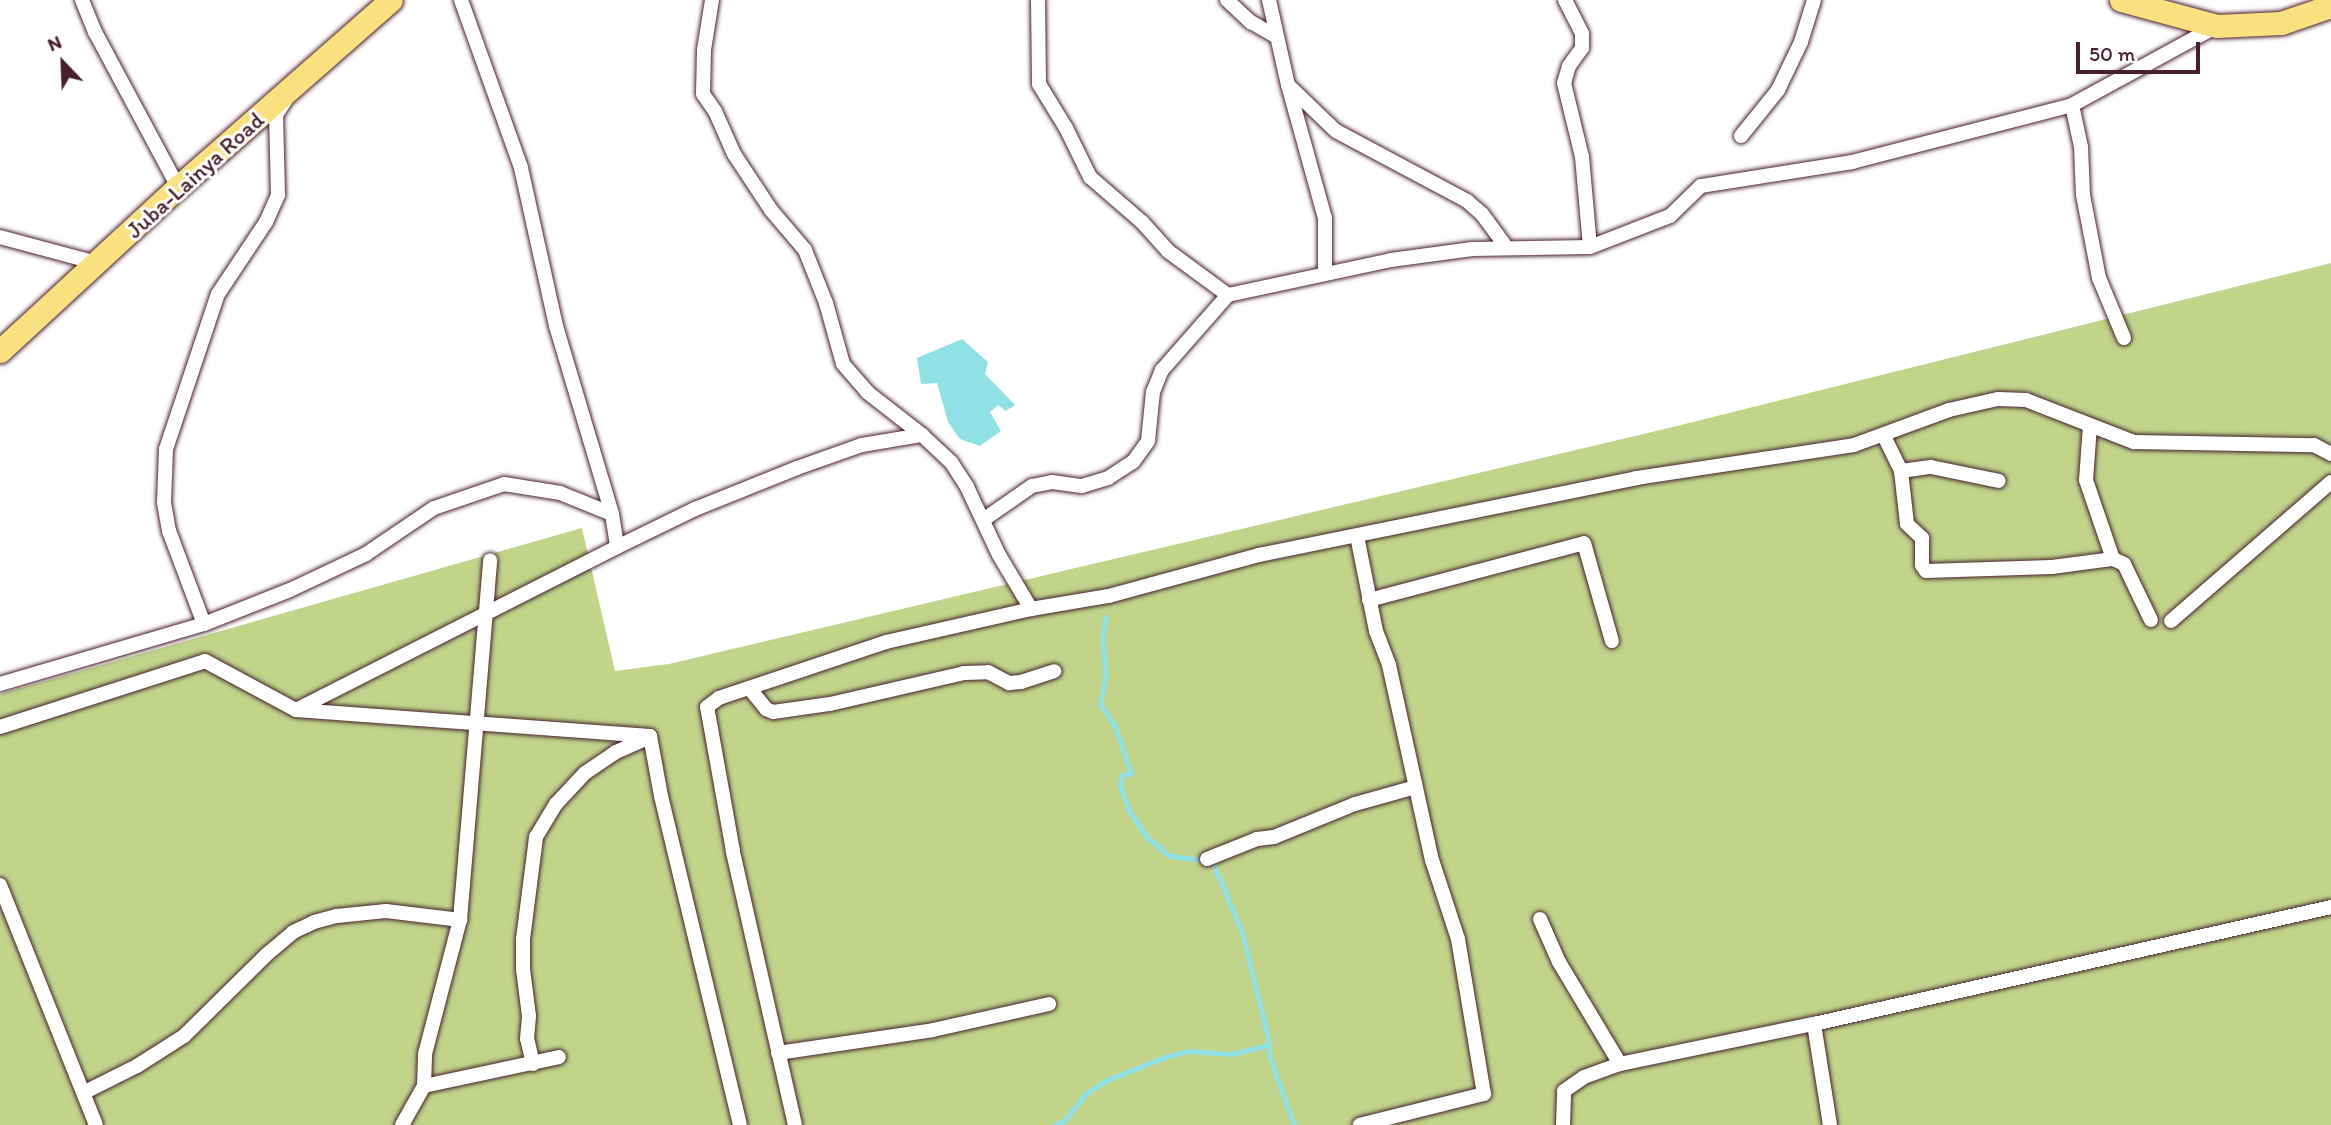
<!DOCTYPE html>
<style>
body{margin:0}
#map{position:relative;width:2331px;height:1125px;overflow:hidden;background:#fff;font-family:Itim,sans-serif}
div>[style]{position:absolute}
.green>*{inset:0;background:#c1d48a}
.water>*{inset:0;background:#8fe1e6}
.stream>*{height:5px;margin:-2.5px;padding:0 2.5px;transform-origin:2.5px;border-radius:2.5px;background:#8fe1e6}
.roads{filter:drop-shadow(0 0 2px #4a1f2b) drop-shadow(0 0 2px #4a1f2b)}
.street>*{height:14px;margin:-7px;padding:0 7px;transform-origin:7px;border-radius:7px;background:#fff}
.primary>*{height:23px;margin:-11.5px;padding:0 11.5px;transform-origin:11.5px;border-radius:11.5px;background:#fae180}
span{translate:-50% -50%;white-space:nowrap;text-align:center;line-height:1.15;-webkit-text-stroke:6px #fff;paint-order:stroke}
.street-label{font-size:23px;color:#4a1f2b}
.north{position:absolute;left:28px;top:28px;width:70px;height:70px;-webkit-text-stroke:5px #fff;paint-order:stroke;rotate:337deg;font-size:19px;font-weight:700;line-height:28px;text-align:center;color:#4a1f2b}
.north::after{content:'';display:block;margin:auto;width:24px;height:32px;background:#4a1f2b;clip-path:polygon(50% 0,100% 100%,50% 72%,0 100%)}
.scale{position:absolute;left:2076px;top:42px;width:124px;height:32px;box-sizing:border-box;border:4px solid #4a1f2b;border-top:0;padding-left:9px;font-size:21px;line-height:24px;white-space:nowrap;color:#4a1f2b;-webkit-text-stroke:5px #fff;paint-order:stroke}
</style>
<div id="map">
<div class="green">
<div style="clip-path:polygon(2331px 263px,2331px 1125px,0 1125px,0 694px,582px 528px,615px 671px,669px 664px,1673px 427px)"></div>
</div>
<div class="water">
<div style="clip-path:polygon(962px 339px,988px 362px,985px 374px,1015px 405px,1006px 411px,998px 405px,990px 412px,1001px 431px,980px 446px,960px 439px,948px 422px,937px 383px,921px 384px,917px 358px)"></div>
</div>
<div class="stream">
<div style="left:1106px;top:617px;width:20px;rotate:101deg"></div>
<div style="left:1102px;top:637px;width:36px;rotate:84deg"></div>
<div style="left:1106px;top:673px;width:32px;rotate:101deg"></div>
<div style="left:1100px;top:704px;width:27px;rotate:56deg"></div>
<div style="left:1115px;top:726px;width:50px;rotate:71.2deg"></div>
<div style="left:1131px;top:773px;width:9px;rotate:167deg"></div>
<div style="left:1122px;top:775px;width:11px;rotate:100deg"></div>
<div style="left:1120px;top:786px;width:28px;rotate:69deg"></div>
<div style="left:1130px;top:812px;width:30px;rotate:56deg"></div>
<div style="left:1147px;top:837px;width:30px;rotate:40deg"></div>
<div style="left:1170px;top:856px;width:42px;rotate:6.8deg"></div>
<div style="left:1212px;top:861px;width:77px;rotate:67.1deg"></div>
<div style="left:1242px;top:932px;width:108px;rotate:76.1deg"></div>
<div style="left:1268px;top:1037px;width:18px;rotate:87deg"></div>
<div style="left:1269px;top:1055px;width:74px;rotate:70.3deg"></div>
<div style="left:1054px;top:1125px;width:12px;rotate:-24deg"></div>
<div style="left:1065px;top:1120px;width:33px;rotate:-52deg"></div>
<div style="left:1085px;top:1094px;width:26px;rotate:-32deg"></div>
<div style="left:1107px;top:1080px;width:62px;rotate:-21.6deg"></div>
<div style="left:1165px;top:1057px;width:23px;rotate:-15deg"></div>
<div style="left:1187px;top:1051px;width:45px;rotate:3.8deg"></div>
<div style="left:1232px;top:1054px;width:37px;rotate:-14deg"></div>
</div>
<div class="roads">
<div class="street">
<div style="left:82px;top:0;width:35px;rotate:68deg"></div>
<div style="left:95px;top:32px;width:176px;rotate:61.8deg"></div>
<div style="left:461px;top:0;width:178px;rotate:70.3deg"></div>
<div style="left:521px;top:168px;width:162px;rotate:77.5deg"></div>
<div style="left:556px;top:326px;width:196px;rotate:73.4deg"></div>
<div style="left:612px;top:514px;width:33px;rotate:81deg"></div>
<div style="left:617px;top:547px;width:360px;rotate:153.1deg"></div>
<div style="left:296px;top:710px;width:355px;rotate:4.2deg"></div>
<div style="left:650px;top:736px;width:61px;rotate:79.6deg"></div>
<div style="left:661px;top:796px;width:338px;rotate:76.5deg"></div>
<div style="left:712px;top:0;width:51px;rotate:99.1deg"></div>
<div style="left:704px;top:50px;width:44px;rotate:91.3deg"></div>
<div style="left:703px;top:94px;width:21px;rotate:55deg"></div>
<div style="left:715px;top:111px;width:47px;rotate:66.2deg"></div>
<div style="left:734px;top:154px;width:67px;rotate:56.5deg"></div>
<div style="left:771px;top:210px;width:52px;rotate:49.6deg"></div>
<div style="left:805px;top:250px;width:57px;rotate:68.4deg"></div>
<div style="left:826px;top:303px;width:63px;rotate:74.4deg"></div>
<div style="left:843px;top:364px;width:37px;rotate:49deg"></div>
<div style="left:867px;top:392px;width:70px;rotate:38deg"></div>
<div style="left:1038px;top:0;width:84px;rotate:89.3deg"></div>
<div style="left:1039px;top:84px;width:52px;rotate:58.5deg"></div>
<div style="left:1066px;top:128px;width:55px;rotate:63.9deg"></div>
<div style="left:1090px;top:177px;width:69px;rotate:40.9deg"></div>
<div style="left:1142px;top:222px;width:39px;rotate:48deg"></div>
<div style="left:1168px;top:251px;width:74px;rotate:36.3deg"></div>
<div style="left:1227px;top:0;width:33px;rotate:43deg"></div>
<div style="left:1251px;top:22px;width:28px;rotate:30deg"></div>
<div style="left:1269px;top:0;width:87px;rotate:77.4deg"></div>
<div style="left:1288px;top:85px;width:66px;rotate:43.8deg"></div>
<div style="left:1336px;top:131px;width:149px;rotate:28.1deg"></div>
<div style="left:1467px;top:201px;width:20px;rotate:41deg"></div>
<div style="left:1482px;top:214px;width:42px;rotate:53.7deg"></div>
<div style="left:1565px;top:0;width:38px;rotate:63deg"></div>
<div style="left:1582px;top:34px;width:14px;rotate:90deg"></div>
<div style="left:1582px;top:48px;width:22px;rotate:126deg"></div>
<div style="left:1569px;top:66px;width:18px;rotate:106deg"></div>
<div style="left:1564px;top:83px;width:76px;rotate:76.3deg"></div>
<div style="left:1582px;top:157px;width:90px;rotate:84.9deg"></div>
<div style="left:1288px;top:85px;width:138px;rotate:74.5deg"></div>
<div style="left:1325px;top:218px;width:52px;rotate:90deg"></div>
<div style="left:2072px;top:105px;width:43px;rotate:77.9deg"></div>
<div style="left:2081px;top:147px;width:48px;rotate:87.6deg"></div>
<div style="left:2083px;top:195px;width:85px;rotate:79.1deg"></div>
<div style="left:2099px;top:278px;width:65px;rotate:67.4deg"></div>
<div style="left:1741px;top:136px;width:59px;rotate:-51.2deg"></div>
<div style="left:1778px;top:90px;width:53px;rotate:-64.4deg"></div>
<div style="left:1801px;top:42px;width:44px;rotate:-72.8deg"></div>
<div style="left:0;top:237px;width:100px;rotate:15deg"></div>
<div style="left:1884px;top:436px;width:39px;rotate:64deg"></div>
<div style="left:1901px;top:471px;width:53px;rotate:83.5deg"></div>
<div style="left:1907px;top:524px;width:21px;rotate:43deg"></div>
<div style="left:1922px;top:538px;width:27px;rotate:90deg"></div>
<div style="left:1922px;top:565px;width:7px;rotate:56deg"></div>
<div style="left:1926px;top:571px;width:126px;rotate:-1.8deg"></div>
<div style="left:2052px;top:567px;width:62px;rotate:-7.5deg"></div>
<div style="left:2113px;top:559px;width:83px;rotate:-108.9deg"></div>
<div style="left:2086px;top:480px;width:54px;rotate:-85.8deg"></div>
<div style="left:1901px;top:471px;width:30px;rotate:-8deg"></div>
<div style="left:1931px;top:467px;width:69px;rotate:11.6deg"></div>
<div style="left:983px;top:520px;width:60px;rotate:-34.8deg"></div>
<div style="left:1032px;top:486px;width:20px;rotate:-11deg"></div>
<div style="left:1052px;top:482px;width:30px;rotate:8deg"></div>
<div style="left:1082px;top:486px;width:27px;rotate:-17deg"></div>
<div style="left:1108px;top:478px;width:30px;rotate:-33deg"></div>
<div style="left:1133px;top:462px;width:26px;rotate:-54deg"></div>
<div style="left:1148px;top:441px;width:49px;rotate:-84.2deg"></div>
<div style="left:1153px;top:392px;width:24px;rotate:-68deg"></div>
<div style="left:1162px;top:370px;width:100px;rotate:-48.7deg"></div>
<div style="left:1228px;top:295px;width:167px;rotate:-12.1deg"></div>
<div style="left:1391px;top:260px;width:82px;rotate:-7.7deg"></div>
<div style="left:1472px;top:249px;width:118px;rotate:-1deg"></div>
<div style="left:1590px;top:247px;width:86px;rotate:-21.2deg"></div>
<div style="left:1670px;top:216px;width:43px;rotate:-44.1deg"></div>
<div style="left:1701px;top:186px;width:153px;rotate:-9deg"></div>
<div style="left:1852px;top:162px;width:227px;rotate:-14.5deg"></div>
<div style="left:2072px;top:105px;width:165px;rotate:-28.6deg"></div>
<div style="left:1357px;top:536px;width:97px;rotate:78.7deg"></div>
<div style="left:1376px;top:631px;width:36px;rotate:69deg"></div>
<div style="left:1389px;top:665px;width:200px;rotate:77.6deg"></div>
<div style="left:1432px;top:860px;width:83px;rotate:71.8deg"></div>
<div style="left:1458px;top:939px;width:157px;rotate:80.5deg"></div>
<div style="left:1484px;top:1094px;width:128px;rotate:166deg"></div>
<div style="left:617px;top:547px;width:87px;rotate:-26deg"></div>
<div style="left:695px;top:509px;width:110px;rotate:-21.9deg"></div>
<div style="left:797px;top:468px;width:69px;rotate:-19.5deg"></div>
<div style="left:862px;top:445px;width:61px;rotate:-9.5deg"></div>
<div style="left:922px;top:435px;width:40px;rotate:43deg"></div>
<div style="left:951px;top:462px;width:30px;rotate:57deg"></div>
<div style="left:967px;top:487px;width:75px;rotate:64.8deg"></div>
<div style="left:999px;top:555px;width:63px;rotate:59.3deg"></div>
<div style="left:2113px;top:559px;width:12px;rotate:24deg"></div>
<div style="left:2124px;top:564px;width:62px;rotate:64.3deg"></div>
<div style="left:1369px;top:600px;width:222px;rotate:-14.8deg"></div>
<div style="left:1584px;top:543px;width:102px;rotate:74.1deg"></div>
<div style="left:2171px;top:621px;width:212px;rotate:-41deg"></div>
<div style="left:204px;top:624px;width:99px;rotate:-110.6deg"></div>
<div style="left:169px;top:531px;width:29px;rotate:-100deg"></div>
<div style="left:164px;top:502px;width:53px;rotate:-87.8deg"></div>
<div style="left:166px;top:449px;width:163px;rotate:-71.5deg"></div>
<div style="left:218px;top:294px;width:87px;rotate:-56.3deg"></div>
<div style="left:266px;top:222px;width:30px;rotate:-66deg"></div>
<div style="left:278px;top:195px;width:80px;rotate:-91.4deg"></div>
<div style="left:276px;top:115px;width:17px;rotate:-57deg"></div>
<div style="left:0;top:684px;width:213px;rotate:-16.4deg"></div>
<div style="left:204px;top:624px;width:92px;rotate:-21.6deg"></div>
<div style="left:290px;top:590px;width:84px;rotate:-25.3deg"></div>
<div style="left:366px;top:554px;width:82px;rotate:-34.1deg"></div>
<div style="left:434px;top:508px;width:74px;rotate:-18.9deg"></div>
<div style="left:504px;top:484px;width:57px;rotate:9.1deg"></div>
<div style="left:560px;top:493px;width:56px;rotate:22deg"></div>
<div style="left:750px;top:689px;width:26px;rotate:51deg"></div>
<div style="left:766px;top:709px;width:8px;rotate:23deg"></div>
<div style="left:773px;top:712px;width:58px;rotate:-8deg"></div>
<div style="left:830px;top:704px;width:138px;rotate:-13deg"></div>
<div style="left:964px;top:673px;width:24px;rotate:-2deg"></div>
<div style="left:988px;top:672px;width:24px;rotate:28deg"></div>
<div style="left:1009px;top:683px;width:12px;rotate:-5deg"></div>
<div style="left:1021px;top:682px;width:35px;rotate:-18deg"></div>
<div style="left:0;top:727px;width:215px;rotate:-17.8deg"></div>
<div style="left:205px;top:661px;width:103px;rotate:28.3deg"></div>
<div style="left:1207px;top:859px;width:54px;rotate:-21.8deg"></div>
<div style="left:1257px;top:839px;width:17px;rotate:-7deg"></div>
<div style="left:1274px;top:837px;width:87px;rotate:-22.2deg"></div>
<div style="left:1355px;top:804px;width:63px;rotate:-15.6deg"></div>
<div style="left:0;top:885px;width:258px;rotate:68.2deg"></div>
<div style="left:1540px;top:919px;width:47px;rotate:66.2deg"></div>
<div style="left:1559px;top:962px;width:119px;rotate:59.1deg"></div>
<div style="left:1814px;top:1024px;width:102px;rotate:81deg"></div>
<div style="left:778px;top:1053px;width:157px;rotate:-8.4deg"></div>
<div style="left:933px;top:1030px;width:119px;rotate:-12.6deg"></div>
<div style="left:533px;top:1064px;width:26px;rotate:-103deg"></div>
<div style="left:527px;top:1039px;width:23px;rotate:-85deg"></div>
<div style="left:529px;top:1016px;width:47px;rotate:-97.3deg"></div>
<div style="left:523px;top:969px;width:30px;rotate:-90deg"></div>
<div style="left:523px;top:939px;width:103px;rotate:-82.7deg"></div>
<div style="left:536px;top:837px;width:39px;rotate:-59deg"></div>
<div style="left:556px;top:804px;width:42px;rotate:-46.9deg"></div>
<div style="left:585px;top:773px;width:37px;rotate:-34deg"></div>
<div style="left:616px;top:752px;width:36px;rotate:-24deg"></div>
<div style="left:424px;top:1086px;width:138px;rotate:-12.1deg"></div>
<div style="left:85px;top:1092px;width:58px;rotate:-26.6deg"></div>
<div style="left:137px;top:1066px;width:56px;rotate:-32.6deg"></div>
<div style="left:184px;top:1036px;width:115px;rotate:-44.6deg"></div>
<div style="left:266px;top:955px;width:35px;rotate:-40deg"></div>
<div style="left:293px;top:932px;width:23px;rotate:-25deg"></div>
<div style="left:314px;top:922px;width:24px;rotate:-15deg"></div>
<div style="left:337px;top:916px;width:49px;rotate:-5.8deg"></div>
<div style="left:386px;top:911px;width:75px;rotate:6.9deg"></div>
<div style="left:402px;top:1125px;width:45px;rotate:-60.6deg"></div>
<div style="left:424px;top:1086px;width:32px;rotate:-88deg"></div>
<div style="left:425px;top:1054px;width:138px;rotate:-75.4deg"></div>
<div style="left:460px;top:920px;width:361px;rotate:-85.2deg"></div>
<div style="left:795px;top:1125px;width:281px;rotate:-102.8deg"></div>
<div style="left:733px;top:851px;width:146px;rotate:-100.2deg"></div>
<div style="left:707px;top:707px;width:15px;rotate:-37deg"></div>
<div style="left:719px;top:698px;width:176px;rotate:-18.5deg"></div>
<div style="left:886px;top:642px;width:149px;rotate:-12.8deg"></div>
<div style="left:1031px;top:609px;width:79px;rotate:-9.5deg"></div>
<div style="left:1109px;top:596px;width:156px;rotate:-15.3deg"></div>
<div style="left:1259px;top:555px;width:385px;rotate:-11.5deg"></div>
<div style="left:1636px;top:478px;width:220px;rotate:-8.6deg"></div>
<div style="left:1854px;top:445px;width:101px;rotate:-20.2deg"></div>
<div style="left:1949px;top:410px;width:50px;rotate:-12.7deg"></div>
<div style="left:1998px;top:399px;width:28px;rotate:2deg"></div>
<div style="left:2026px;top:400px;width:116px;rotate:21.3deg"></div>
<div style="left:2134px;top:442px;width:180px;rotate:1deg"></div>
<div style="left:2314px;top:445px;width:19px;rotate:28deg"></div>
<div style="left:1563px;top:1125px;width:34px;rotate:-88deg"></div>
<div style="left:1564px;top:1091px;width:24px;rotate:-35deg"></div>
<div style="left:1584px;top:1077px;width:38px;rotate:-20deg"></div>
<div style="left:1620px;top:1064px;width:198px;rotate:-11.7deg"></div>
<div style="left:1814px;top:1024px;width:530px;rotate:-12.75deg"></div>
</div>
<div class="primary">
<div style="left:2121px;top:0;width:99px;rotate:15.2deg"></div>
<div style="left:2217px;top:26px;width:64px;rotate:-2.7deg"></div>
<div style="left:2281px;top:23px;width:53px;rotate:-18.8deg"></div>
<div style="left:0;top:351px;width:242px;rotate:-42.7deg"></div>
<div style="left:178px;top:187px;width:283px;rotate:-41.3deg"></div>
</div>
</div>
<div class="street-label">
<span style="left:195px;top:175px;rotate:-42deg">Juba-Lainya Road</span>
</div>
<div class="north">N</div>
<div class="scale">50 m</div>
</div>
